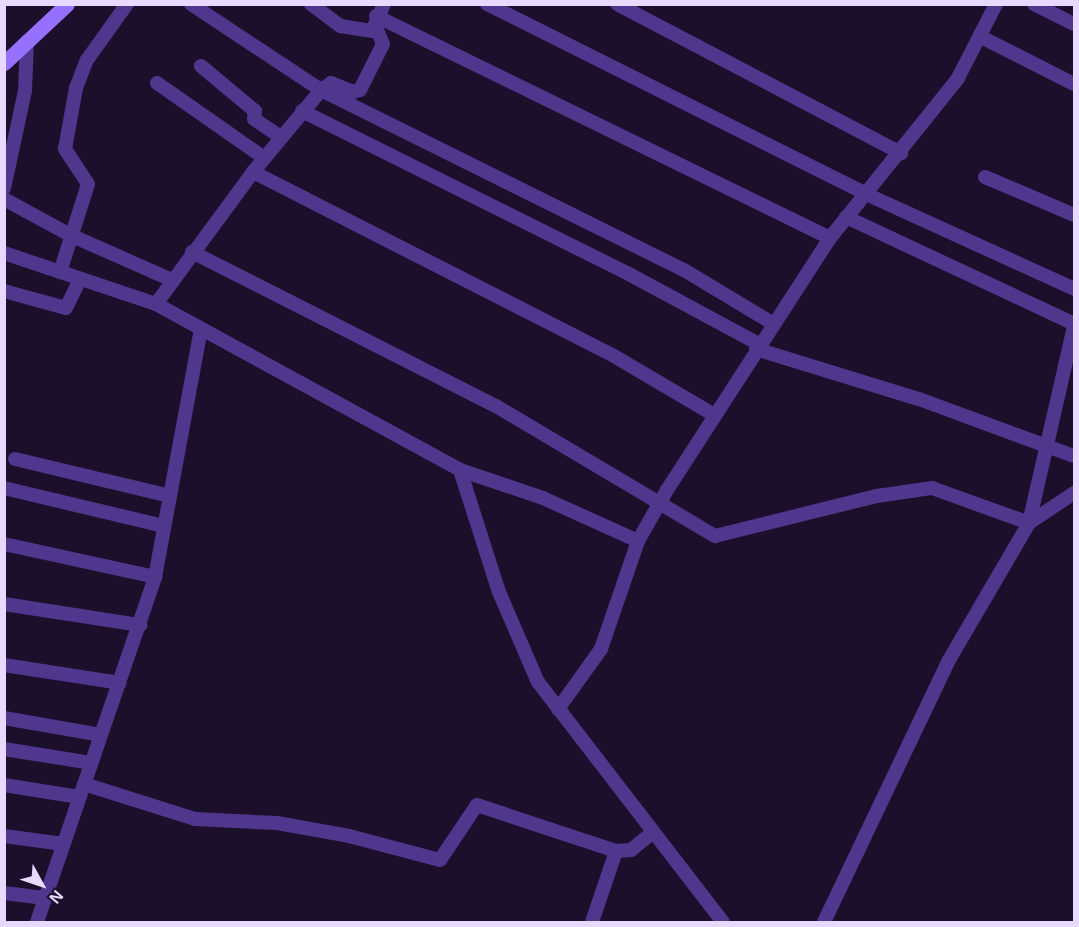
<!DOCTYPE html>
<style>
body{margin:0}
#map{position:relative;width:1079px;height:927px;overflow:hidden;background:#1b0f2c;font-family:Helvetica,sans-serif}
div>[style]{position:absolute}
.street>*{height:14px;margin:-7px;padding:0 7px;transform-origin:7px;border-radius:7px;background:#4f378e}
.secondary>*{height:15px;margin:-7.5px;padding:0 7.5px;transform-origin:7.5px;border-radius:7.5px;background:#9670ff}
span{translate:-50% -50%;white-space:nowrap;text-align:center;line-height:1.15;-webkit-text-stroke:4.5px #1b0f2c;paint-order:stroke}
.frame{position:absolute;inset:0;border:6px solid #e7d9ff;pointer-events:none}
.north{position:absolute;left:12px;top:855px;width:60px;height:60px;-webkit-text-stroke:4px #1b0f2c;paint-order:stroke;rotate:130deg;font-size:16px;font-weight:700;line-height:24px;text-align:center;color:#e7d9ff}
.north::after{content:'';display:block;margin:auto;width:21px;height:27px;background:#e7d9ff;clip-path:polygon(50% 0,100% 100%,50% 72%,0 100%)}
</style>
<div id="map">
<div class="street">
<div style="left:191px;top:4px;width:156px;rotate:33.5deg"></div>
<div style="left:321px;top:90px;width:405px;rotate:26.4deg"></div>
<div style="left:684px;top:270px;width:105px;rotate:31deg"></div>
<div style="left:311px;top:4px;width:36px;rotate:37deg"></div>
<div style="left:340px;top:26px;width:38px;rotate:9deg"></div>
<div style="left:487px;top:4px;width:424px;rotate:26.6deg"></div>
<div style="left:866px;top:194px;width:229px;rotate:24.5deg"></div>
<div style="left:617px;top:4px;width:321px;rotate:27.7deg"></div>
<div style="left:1034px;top:4px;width:45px;rotate:26.6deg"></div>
<div style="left:376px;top:16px;width:505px;rotate:26.06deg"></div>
<div style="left:981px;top:37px;width:104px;rotate:26.8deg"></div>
<div style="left:201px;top:66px;width:70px;rotate:39.8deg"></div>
<div style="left:255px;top:111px;width:8px;rotate:97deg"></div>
<div style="left:254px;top:119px;width:32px;rotate:34deg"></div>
<div style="left:157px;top:83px;width:131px;rotate:35deg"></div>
<div style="left:302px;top:111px;width:363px;rotate:26.5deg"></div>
<div style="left:627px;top:273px;width:150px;rotate:28.3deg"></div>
<div style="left:253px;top:172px;width:405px;rotate:27deg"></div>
<div style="left:614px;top:356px;width:116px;rotate:30.5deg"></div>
<div style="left:985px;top:177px;width:97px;rotate:23.1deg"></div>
<div style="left:4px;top:188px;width:99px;rotate:-77.8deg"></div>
<div style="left:25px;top:91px;width:50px;rotate:-87.7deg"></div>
<div style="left:4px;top:199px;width:75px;rotate:28.6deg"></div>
<div style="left:70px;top:235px;width:111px;rotate:23.8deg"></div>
<div style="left:846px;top:217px;width:252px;rotate:25.1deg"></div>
<div style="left:192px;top:252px;width:341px;rotate:26.9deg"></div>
<div style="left:496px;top:406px;width:255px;rotate:30.7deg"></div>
<div style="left:715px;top:536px;width:167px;rotate:-13.9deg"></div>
<div style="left:877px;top:496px;width:56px;rotate:-8.3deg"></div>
<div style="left:932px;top:488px;width:103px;rotate:19.8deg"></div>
<div style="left:1029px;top:523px;width:54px;rotate:-33.7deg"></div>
<div style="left:4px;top:253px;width:160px;rotate:18.5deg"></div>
<div style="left:156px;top:304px;width:346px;rotate:28.6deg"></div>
<div style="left:460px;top:470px;width:128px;rotate:72.3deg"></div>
<div style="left:499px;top:592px;width:98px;rotate:66.6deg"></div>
<div style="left:538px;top:682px;width:303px;rotate:52.4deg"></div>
<div style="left:60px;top:272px;width:92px;rotate:-72.3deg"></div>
<div style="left:88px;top:184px;width:42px;rotate:-123.3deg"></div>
<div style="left:65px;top:149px;width:62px;rotate:-79.8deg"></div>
<div style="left:76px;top:88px;width:30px;rotate:-69deg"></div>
<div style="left:87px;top:60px;width:69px;rotate:-54.5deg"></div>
<div style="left:4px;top:291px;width:64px;rotate:15.3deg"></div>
<div style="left:66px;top:308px;width:32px;rotate:-64deg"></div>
<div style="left:156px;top:304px;width:164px;rotate:-53.7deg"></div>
<div style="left:253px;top:172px;width:107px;rotate:-50.3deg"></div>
<div style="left:321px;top:90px;width:12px;rotate:-35deg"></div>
<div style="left:331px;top:83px;width:24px;rotate:22deg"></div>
<div style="left:353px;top:92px;width:7px;rotate:-16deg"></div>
<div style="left:360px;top:90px;width:51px;rotate:-63.4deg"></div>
<div style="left:383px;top:44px;width:21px;rotate:-113deg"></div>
<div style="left:375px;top:25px;width:23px;rotate:-67deg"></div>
<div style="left:756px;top:349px;width:170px;rotate:17.1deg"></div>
<div style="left:919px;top:399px;width:165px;rotate:20.2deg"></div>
<div style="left:15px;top:459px;width:159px;rotate:13.4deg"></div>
<div style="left:460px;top:470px;width:88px;rotate:18.6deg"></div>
<div style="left:543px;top:498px;width:104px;rotate:24.4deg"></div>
<div style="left:4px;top:488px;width:164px;rotate:13.4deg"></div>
<div style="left:4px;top:544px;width:155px;rotate:12.3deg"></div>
<div style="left:4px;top:604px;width:138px;rotate:8.8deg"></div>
<div style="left:4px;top:665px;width:117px;rotate:8.8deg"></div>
<div style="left:558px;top:709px;width:74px;rotate:-54.4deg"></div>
<div style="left:601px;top:649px;width:114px;rotate:-71.1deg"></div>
<div style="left:638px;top:541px;width:59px;rotate:-60.4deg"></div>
<div style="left:667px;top:490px;width:300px;rotate:-57.1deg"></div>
<div style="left:830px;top:238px;width:205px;rotate:-51.3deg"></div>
<div style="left:958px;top:78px;width:83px;rotate:-62.8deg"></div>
<div style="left:4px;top:718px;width:98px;rotate:9.9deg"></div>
<div style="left:4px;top:749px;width:88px;rotate:9.1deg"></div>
<div style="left:84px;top:784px;width:116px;rotate:17.5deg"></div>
<div style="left:195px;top:819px;width:82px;rotate:2.8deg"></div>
<div style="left:277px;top:823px;width:73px;rotate:10.2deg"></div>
<div style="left:349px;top:836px;width:94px;rotate:14.8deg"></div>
<div style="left:440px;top:860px;width:66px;rotate:-56.1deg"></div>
<div style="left:477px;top:805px;width:146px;rotate:18.3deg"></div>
<div style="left:616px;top:851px;width:15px;rotate:-4deg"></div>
<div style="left:631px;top:850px;width:28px;rotate:-39deg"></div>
<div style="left:4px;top:785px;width:76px;rotate:9.1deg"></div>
<div style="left:4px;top:836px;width:60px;rotate:7.7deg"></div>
<div style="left:4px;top:893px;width:41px;rotate:7deg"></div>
<div style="left:37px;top:922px;width:365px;rotate:-71.1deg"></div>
<div style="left:155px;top:577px;width:251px;rotate:-79.5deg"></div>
<div style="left:592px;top:922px;width:75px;rotate:-71.3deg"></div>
<div style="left:824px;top:922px;width:290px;rotate:-64.5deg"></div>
<div style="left:949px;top:660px;width:159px;rotate:-59.7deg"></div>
<div style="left:1029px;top:523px;width:201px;rotate:-77.1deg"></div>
</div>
<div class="secondary">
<div style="left:4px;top:63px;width:86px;rotate:-43.1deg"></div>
</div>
<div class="frame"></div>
<div class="north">N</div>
</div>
